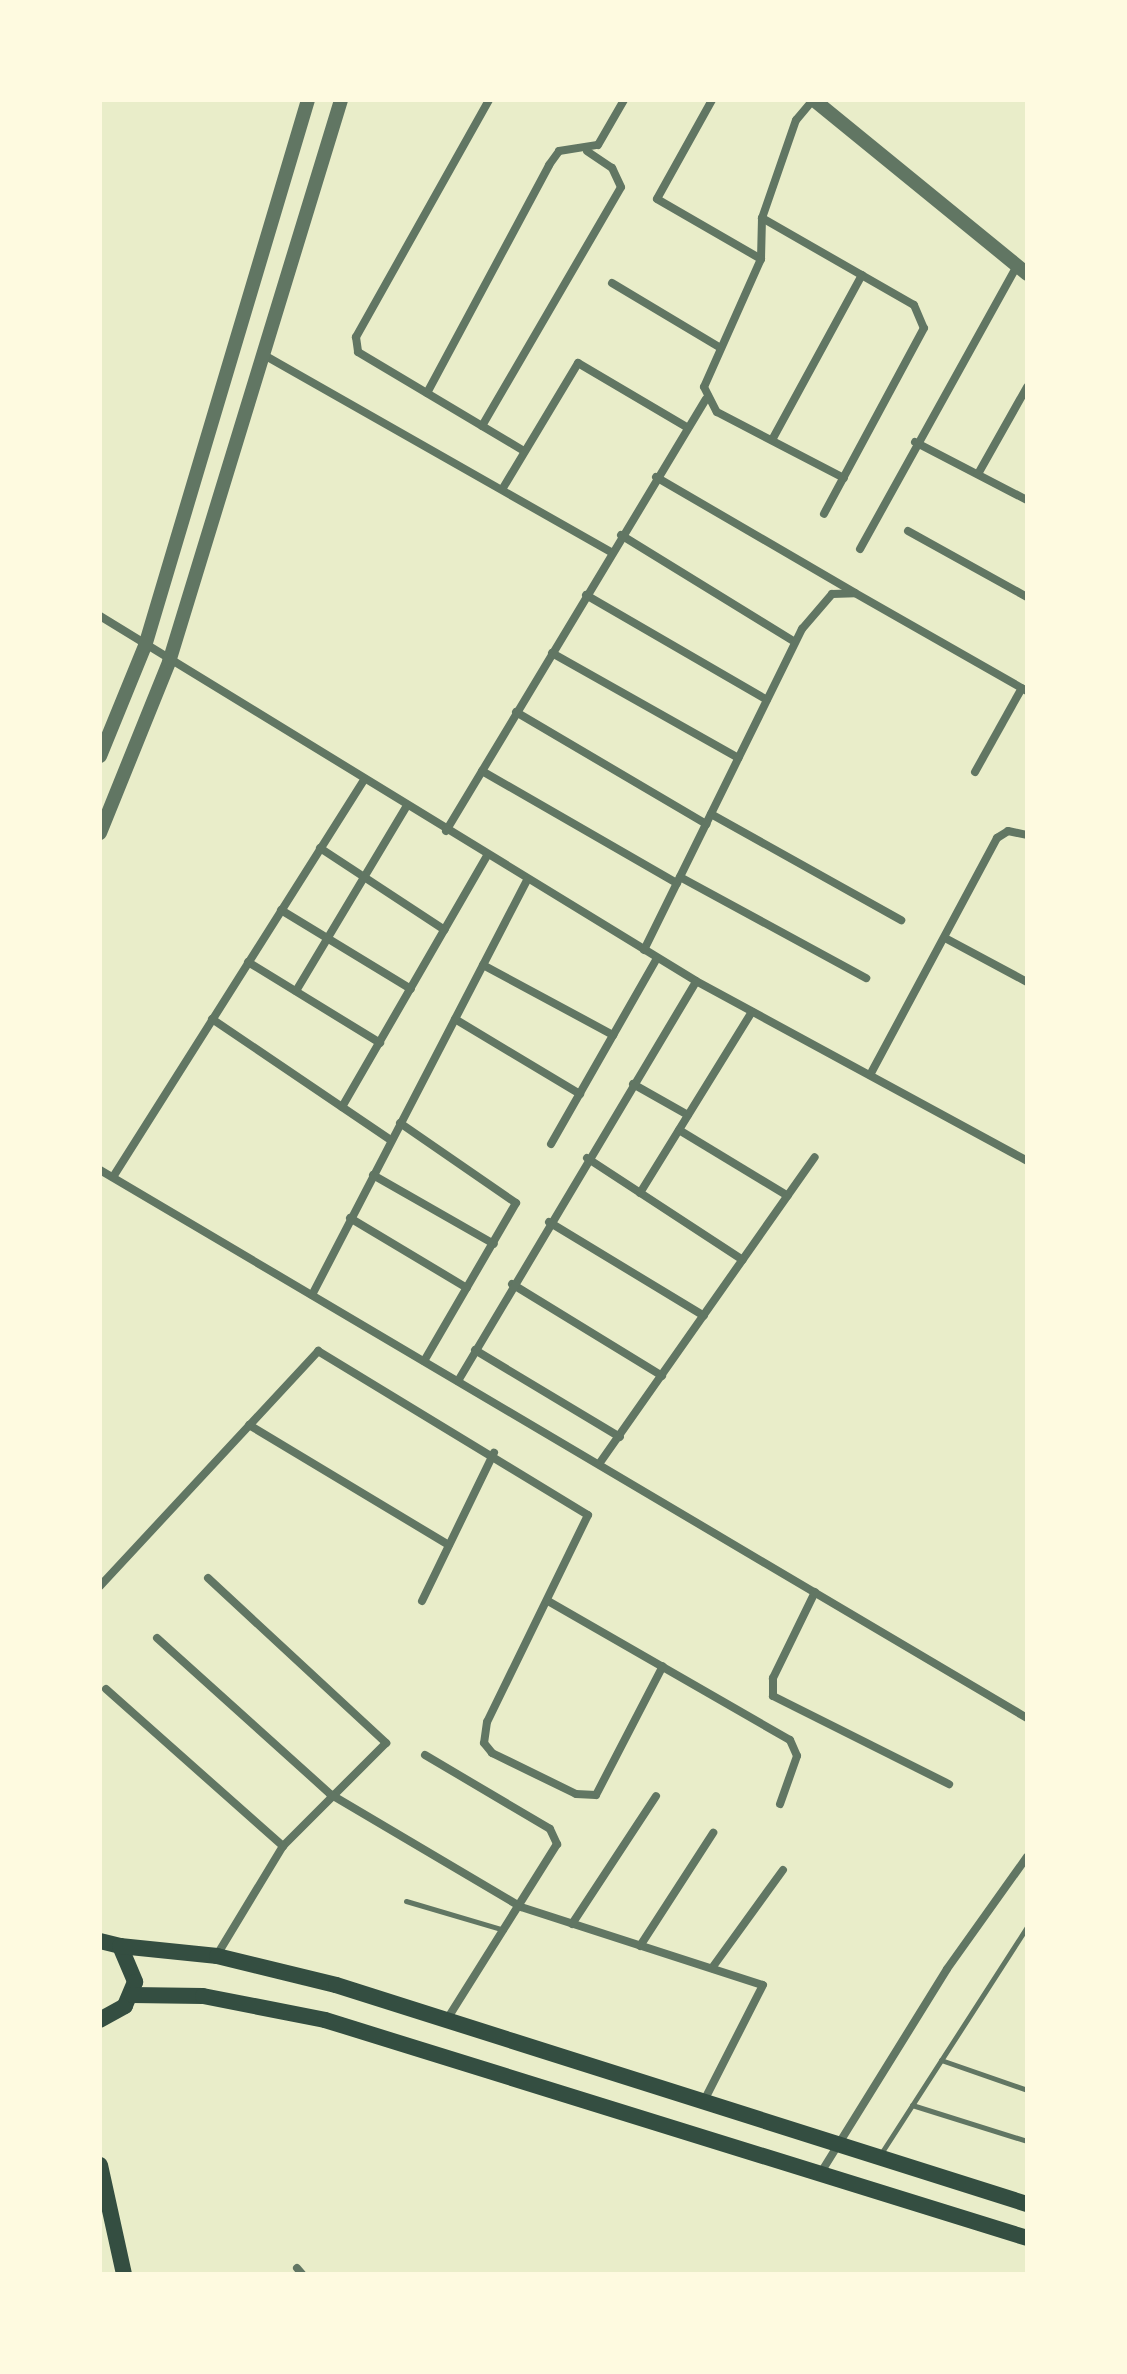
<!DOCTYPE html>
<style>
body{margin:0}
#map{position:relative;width:1127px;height:2374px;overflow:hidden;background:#e9edc9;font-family:Barlow,sans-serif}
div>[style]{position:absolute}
.service>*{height:5px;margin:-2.5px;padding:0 2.5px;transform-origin:2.5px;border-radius:2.5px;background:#617663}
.minor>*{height:8px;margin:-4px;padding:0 4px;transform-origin:4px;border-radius:4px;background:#617663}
.tertiary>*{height:14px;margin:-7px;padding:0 7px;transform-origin:7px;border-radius:7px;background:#617663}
.primary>*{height:16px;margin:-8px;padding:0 8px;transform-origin:8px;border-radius:8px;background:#344e41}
span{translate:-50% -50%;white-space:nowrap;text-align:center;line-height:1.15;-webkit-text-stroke:6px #fefae0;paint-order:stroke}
.frame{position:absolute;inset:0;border:102px solid #fefae0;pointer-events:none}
</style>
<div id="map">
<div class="service">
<div style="left:406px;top:1901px;width:102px;rotate:16.5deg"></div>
<div style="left:941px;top:2060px;width:91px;rotate:19.2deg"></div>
<div style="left:912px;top:2105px;width:121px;rotate:17.4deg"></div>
<div style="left:880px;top:2155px;width:271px;rotate:-57.2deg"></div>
</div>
<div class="minor">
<div style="left:489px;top:100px;width:272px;rotate:119.3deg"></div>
<div style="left:356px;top:337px;width:15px;rotate:82deg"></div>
<div style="left:358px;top:352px;width:193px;rotate:30.8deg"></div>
<div style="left:712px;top:100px;width:113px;rotate:119.1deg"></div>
<div style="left:657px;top:199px;width:120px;rotate:30deg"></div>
<div style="left:813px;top:100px;width:26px;rotate:130deg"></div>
<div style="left:796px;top:120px;width:104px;rotate:109.1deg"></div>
<div style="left:762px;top:218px;width:41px;rotate:91.4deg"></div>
<div style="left:761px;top:259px;width:140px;rotate:114deg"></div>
<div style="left:704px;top:387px;width:28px;rotate:63deg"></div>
<div style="left:717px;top:412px;width:143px;rotate:27.5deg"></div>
<div style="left:762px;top:218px;width:175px;rotate:29.8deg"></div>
<div style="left:914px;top:305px;width:25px;rotate:67deg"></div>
<div style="left:924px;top:328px;width:211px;rotate:118.3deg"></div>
<div style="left:612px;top:283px;width:125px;rotate:30.9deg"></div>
<div style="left:264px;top:355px;width:399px;rotate:29.6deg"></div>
<div style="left:427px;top:393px;width:259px;rotate:-61.8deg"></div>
<div style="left:549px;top:165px;width:17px;rotate:-54deg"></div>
<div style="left:559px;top:151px;width:39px;rotate:-9deg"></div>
<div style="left:598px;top:145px;width:52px;rotate:-60deg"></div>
<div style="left:482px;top:426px;width:276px;rotate:-59.8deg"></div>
<div style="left:621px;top:187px;width:21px;rotate:-115deg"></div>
<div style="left:612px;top:168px;width:30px;rotate:-146deg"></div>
<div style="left:772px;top:440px;width:188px;rotate:-61.4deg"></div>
<div style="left:915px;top:442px;width:126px;rotate:27.4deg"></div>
<div style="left:978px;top:474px;width:100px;rotate:-60.6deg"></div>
<div style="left:656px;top:477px;width:230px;rotate:30.2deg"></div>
<div style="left:503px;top:488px;width:146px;rotate:-59deg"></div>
<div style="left:578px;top:363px;width:124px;rotate:30.5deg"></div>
<div style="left:908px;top:531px;width:136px;rotate:29deg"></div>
<div style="left:621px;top:535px;width:204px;rotate:31.6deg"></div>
<div style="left:860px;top:549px;width:324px;rotate:-61deg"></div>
<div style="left:586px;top:595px;width:209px;rotate:30.1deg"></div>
<div style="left:100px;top:616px;width:699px;rotate:31.48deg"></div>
<div style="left:696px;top:981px;width:377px;rotate:28.5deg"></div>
<div style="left:552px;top:653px;width:214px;rotate:29.4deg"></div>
<div style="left:516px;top:712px;width:221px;rotate:30.5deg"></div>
<div style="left:482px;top:771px;width:225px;rotate:29.9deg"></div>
<div style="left:975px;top:772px;width:96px;rotate:-60.8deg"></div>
<div style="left:711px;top:814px;width:218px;rotate:29.2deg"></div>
<div style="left:446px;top:831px;width:504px;rotate:-58.96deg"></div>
<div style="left:320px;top:848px;width:149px;rotate:33.3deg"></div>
<div style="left:680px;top:877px;width:212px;rotate:28.5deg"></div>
<div style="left:281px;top:910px;width:152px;rotate:31.3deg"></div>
<div style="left:945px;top:938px;width:93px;rotate:28.2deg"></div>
<div style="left:644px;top:950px;width:358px;rotate:-63.8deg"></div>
<div style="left:802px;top:629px;width:46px;rotate:-49.4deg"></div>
<div style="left:832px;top:594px;width:23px;rotate:-2deg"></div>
<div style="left:855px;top:593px;width:198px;rotate:29.7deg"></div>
<div style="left:248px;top:962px;width:155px;rotate:31.5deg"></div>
<div style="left:483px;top:965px;width:148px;rotate:28.3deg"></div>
<div style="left:296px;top:991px;width:214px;rotate:-59.1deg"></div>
<div style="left:212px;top:1019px;width:216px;rotate:34.1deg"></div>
<div style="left:455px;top:1019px;width:146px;rotate:31deg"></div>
<div style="left:870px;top:1075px;width:269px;rotate:-61.8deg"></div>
<div style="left:997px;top:838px;width:13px;rotate:-32deg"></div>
<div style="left:1008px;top:831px;width:19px;rotate:12deg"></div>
<div style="left:633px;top:1084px;width:63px;rotate:29.4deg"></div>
<div style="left:342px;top:1107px;width:290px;rotate:-60deg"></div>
<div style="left:400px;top:1123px;width:141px;rotate:34.6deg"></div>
<div style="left:516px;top:1203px;width:183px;rotate:120.2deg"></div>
<div style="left:679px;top:1130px;width:127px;rotate:31.2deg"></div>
<div style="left:551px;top:1144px;width:214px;rotate:-60.3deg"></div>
<div style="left:587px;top:1158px;width:186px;rotate:33.2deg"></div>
<div style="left:100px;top:1170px;width:1077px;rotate:30.59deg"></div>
<div style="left:373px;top:1175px;width:139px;rotate:29.7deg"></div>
<div style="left:113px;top:1177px;width:468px;rotate:-57.7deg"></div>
<div style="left:640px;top:1193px;width:213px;rotate:-58.3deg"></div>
<div style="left:350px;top:1218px;width:136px;rotate:30.9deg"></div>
<div style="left:549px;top:1222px;width:181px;rotate:31.2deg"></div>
<div style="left:512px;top:1284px;width:176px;rotate:31.5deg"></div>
<div style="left:312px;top:1295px;width:467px;rotate:-62.6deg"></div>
<div style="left:475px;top:1350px;width:169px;rotate:31deg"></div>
<div style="left:458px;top:1381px;width:465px;rotate:-59.2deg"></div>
<div style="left:249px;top:1425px;width:233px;rotate:31deg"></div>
<div style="left:599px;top:1464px;width:375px;rotate:-54.9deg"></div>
<div style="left:208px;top:1578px;width:243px;rotate:42.8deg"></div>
<div style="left:386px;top:1743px;width:146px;rotate:135deg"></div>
<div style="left:283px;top:1846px;width:127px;rotate:121.2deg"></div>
<div style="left:100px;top:1586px;width:321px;rotate:-47.1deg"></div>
<div style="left:318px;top:1351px;width:316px;rotate:31.3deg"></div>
<div style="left:588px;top:1515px;width:230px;rotate:116deg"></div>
<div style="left:487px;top:1722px;width:21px;rotate:98deg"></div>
<div style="left:484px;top:1743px;width:13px;rotate:51deg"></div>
<div style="left:492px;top:1753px;width:93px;rotate:26deg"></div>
<div style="left:576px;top:1794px;width:20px;rotate:3deg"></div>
<div style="left:596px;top:1795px;width:145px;rotate:-62.6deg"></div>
<div style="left:815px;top:1592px;width:96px;rotate:116deg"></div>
<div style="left:773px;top:1678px;width:18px;rotate:90deg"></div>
<div style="left:773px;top:1696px;width:197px;rotate:26.6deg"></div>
<div style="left:422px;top:1601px;width:165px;rotate:-64.1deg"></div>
<div style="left:548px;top:1601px;width:279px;rotate:29.9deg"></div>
<div style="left:790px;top:1740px;width:17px;rotate:66deg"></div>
<div style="left:797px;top:1756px;width:51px;rotate:109.5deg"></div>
<div style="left:157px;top:1638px;width:233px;rotate:42deg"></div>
<div style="left:330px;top:1794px;width:222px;rotate:30.6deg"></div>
<div style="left:521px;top:1907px;width:254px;rotate:17.9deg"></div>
<div style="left:763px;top:1985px;width:130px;rotate:117deg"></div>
<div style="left:106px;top:1689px;width:237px;rotate:41.6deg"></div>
<div style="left:425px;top:1755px;width:145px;rotate:30.6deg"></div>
<div style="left:550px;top:1829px;width:17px;rotate:65deg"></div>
<div style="left:557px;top:1844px;width:205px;rotate:122.1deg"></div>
<div style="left:572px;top:1924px;width:153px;rotate:-56.7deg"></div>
<div style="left:640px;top:1946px;width:135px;rotate:-57.1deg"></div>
<div style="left:712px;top:1968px;width:121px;rotate:-54.1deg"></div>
<div style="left:820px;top:2174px;width:241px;rotate:-58.2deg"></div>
<div style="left:947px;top:1969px;width:138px;rotate:-54.5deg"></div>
<div style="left:297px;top:2268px;width:8px;rotate:50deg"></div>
</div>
<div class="tertiary">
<div style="left:814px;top:100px;width:275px;rotate:39.2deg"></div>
<div style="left:100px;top:756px;width:119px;rotate:-67.8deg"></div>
<div style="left:145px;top:646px;width:570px;rotate:-73.38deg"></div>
<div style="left:100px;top:833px;width:184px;rotate:-68deg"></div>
<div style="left:169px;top:662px;width:588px;rotate:-72.98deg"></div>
</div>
<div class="primary">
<div style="left:100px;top:1941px;width:21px;rotate:14deg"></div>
<div style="left:120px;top:1946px;width:39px;rotate:67deg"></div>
<div style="left:135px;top:1982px;width:26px;rotate:113deg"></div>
<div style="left:125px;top:2006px;width:29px;rotate:151deg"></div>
<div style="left:120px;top:1946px;width:98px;rotate:5.9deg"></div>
<div style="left:217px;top:1956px;width:122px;rotate:13.7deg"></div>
<div style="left:336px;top:1985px;width:725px;rotate:17.59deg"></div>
<div style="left:132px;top:1995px;width:71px;rotate:0.8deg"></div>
<div style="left:203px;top:1996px;width:124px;rotate:11.1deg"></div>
<div style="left:325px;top:2020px;width:735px;rotate:17.25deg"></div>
<div style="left:100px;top:2165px;width:112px;rotate:77.6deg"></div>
</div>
<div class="frame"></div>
</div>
